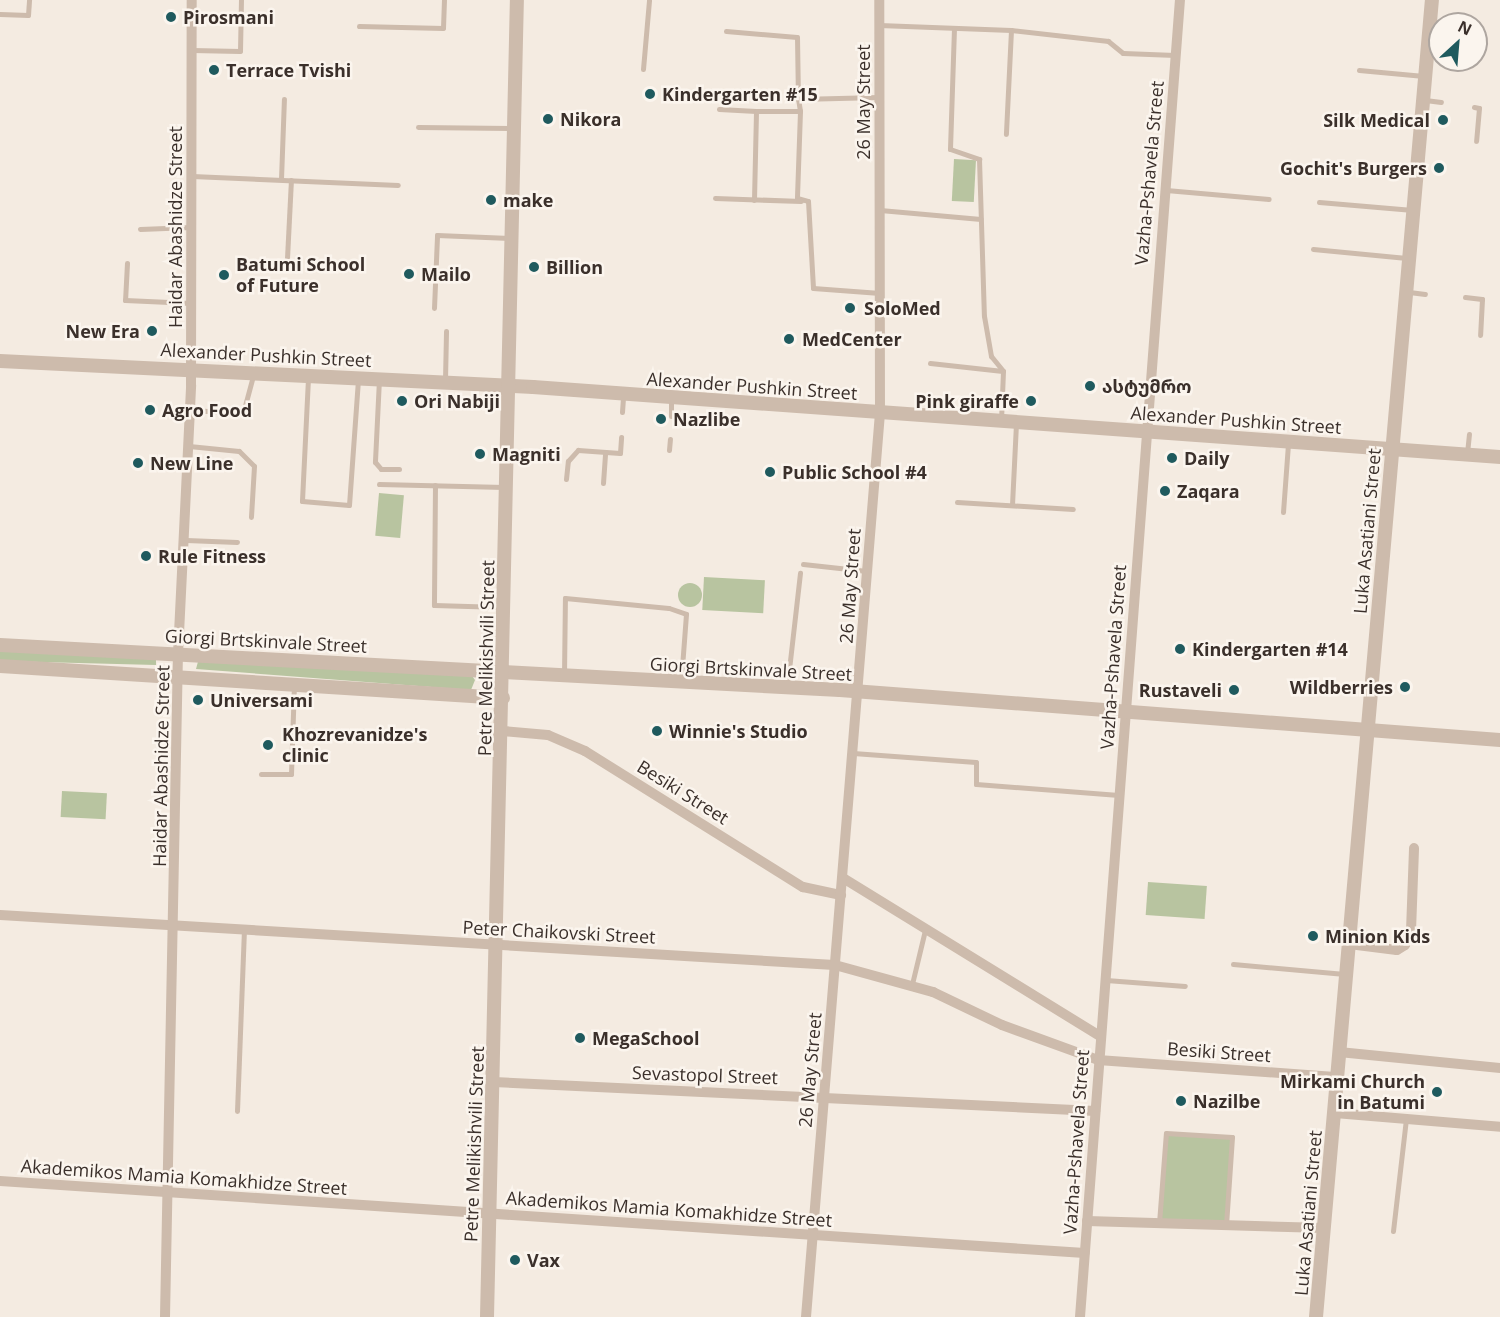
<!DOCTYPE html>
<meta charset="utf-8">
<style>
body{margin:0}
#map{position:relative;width:1500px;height:1317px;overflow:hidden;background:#f4ebe1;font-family:"Open Sans","Noto Sans Georgian",sans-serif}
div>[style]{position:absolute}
.green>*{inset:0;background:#b8c4a0;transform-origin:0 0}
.round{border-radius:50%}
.service>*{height:5px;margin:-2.5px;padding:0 2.5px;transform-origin:2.5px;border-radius:2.5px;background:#cdbbac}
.minor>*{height:10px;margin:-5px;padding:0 5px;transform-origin:5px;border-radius:5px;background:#cdbbac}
.tertiary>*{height:14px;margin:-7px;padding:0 7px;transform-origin:7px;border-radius:7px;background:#cdbbac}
.dots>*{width:16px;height:16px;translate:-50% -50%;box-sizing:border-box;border:3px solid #fbf5ee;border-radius:50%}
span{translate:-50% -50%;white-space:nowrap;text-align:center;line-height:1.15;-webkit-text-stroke:5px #fbf5ee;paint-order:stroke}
.poi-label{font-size:18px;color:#3b302b;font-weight:700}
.left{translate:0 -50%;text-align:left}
.right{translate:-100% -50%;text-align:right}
.street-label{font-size:18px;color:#3b302b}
.north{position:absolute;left:1428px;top:12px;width:60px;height:60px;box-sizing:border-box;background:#fbf5ee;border:2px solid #aea6a0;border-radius:50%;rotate:26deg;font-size:16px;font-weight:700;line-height:24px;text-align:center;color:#3b302b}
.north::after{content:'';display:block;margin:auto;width:21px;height:27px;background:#1f5a5e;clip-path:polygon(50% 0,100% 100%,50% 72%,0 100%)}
</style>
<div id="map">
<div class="green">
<div style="left:954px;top:159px;width:22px;height:42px;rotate:3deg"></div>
<div style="left:379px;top:493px;width:25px;height:43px;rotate:5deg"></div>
<div style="left:704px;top:577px;width:61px;height:33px;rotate:3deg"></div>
<div class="round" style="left:678px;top:583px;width:24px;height:24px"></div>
<div style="clip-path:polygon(0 650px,156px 658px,156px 665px,0 661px)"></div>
<div style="clip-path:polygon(199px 658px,472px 676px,475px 680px,471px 690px,196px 669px)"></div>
<div style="left:62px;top:791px;width:45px;height:26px;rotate:3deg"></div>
<div style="left:1148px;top:882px;width:59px;height:33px;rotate:4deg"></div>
<div style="left:1166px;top:1133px;width:66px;height:90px;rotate:3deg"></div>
</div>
<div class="service">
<div style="left:0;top:14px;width:28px;rotate:2deg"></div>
<div style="left:28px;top:15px;width:15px;rotate:-86deg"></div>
<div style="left:879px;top:25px;width:132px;rotate:2.2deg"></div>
<div style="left:1011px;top:30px;width:104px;rotate:92.8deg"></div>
<div style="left:359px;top:26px;width:84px;rotate:1.4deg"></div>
<div style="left:443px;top:28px;width:28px;rotate:-88deg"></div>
<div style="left:954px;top:28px;width:121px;rotate:91.9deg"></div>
<div style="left:950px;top:149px;width:31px;rotate:19deg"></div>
<div style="left:979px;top:159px;width:157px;rotate:88.2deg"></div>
<div style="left:984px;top:316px;width:41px;rotate:80.1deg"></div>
<div style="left:991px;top:356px;width:19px;rotate:51deg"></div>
<div style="left:1003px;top:371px;width:50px;rotate:92.3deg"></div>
<div style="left:1011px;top:30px;width:98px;rotate:6.5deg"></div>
<div style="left:1108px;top:41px;width:19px;rotate:39deg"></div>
<div style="left:1123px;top:53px;width:52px;rotate:2.2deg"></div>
<div style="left:726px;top:31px;width:71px;rotate:4.8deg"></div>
<div style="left:797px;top:37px;width:62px;rotate:89.1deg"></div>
<div style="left:798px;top:99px;width:81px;rotate:-1.4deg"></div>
<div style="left:192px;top:50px;width:48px;rotate:1.2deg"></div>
<div style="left:240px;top:51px;width:51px;rotate:-88.9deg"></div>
<div style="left:643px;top:69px;width:69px;rotate:-85deg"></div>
<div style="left:1359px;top:70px;width:65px;rotate:5.3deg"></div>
<div style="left:1425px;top:100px;width:16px;rotate:7deg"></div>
<div style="left:1474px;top:107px;width:5px;rotate:11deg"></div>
<div style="left:1479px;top:108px;width:33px;rotate:95deg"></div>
<div style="left:719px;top:109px;width:37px;rotate:3deg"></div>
<div style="left:800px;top:111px;width:87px;rotate:92deg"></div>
<div style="left:797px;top:198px;width:11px;rotate:15deg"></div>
<div style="left:808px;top:201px;width:87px;rotate:86.7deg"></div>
<div style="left:813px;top:288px;width:67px;rotate:4.3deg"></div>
<div style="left:418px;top:127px;width:95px;rotate:0.6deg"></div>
<div style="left:192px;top:176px;width:206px;rotate:2.5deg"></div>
<div style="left:281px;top:179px;width:80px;rotate:-87.9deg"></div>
<div style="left:1166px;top:190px;width:103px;rotate:5deg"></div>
<div style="left:715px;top:198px;width:86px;rotate:2deg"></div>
<div style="left:754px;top:200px;width:89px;rotate:-88.7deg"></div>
<div style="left:756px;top:111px;width:44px"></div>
<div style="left:800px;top:111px;width:12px;rotate:-99deg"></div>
<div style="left:1319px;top:202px;width:94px;rotate:4.9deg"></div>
<div style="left:880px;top:210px;width:101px;rotate:5.1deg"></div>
<div style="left:140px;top:229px;width:51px;rotate:-2.2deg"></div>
<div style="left:1313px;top:249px;width:94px;rotate:5.5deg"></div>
<div style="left:287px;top:258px;width:78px;rotate:-87.1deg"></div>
<div style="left:127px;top:263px;width:37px;rotate:93deg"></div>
<div style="left:125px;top:300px;width:66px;rotate:2.6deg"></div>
<div style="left:1409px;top:292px;width:16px;rotate:7deg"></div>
<div style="left:1465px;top:297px;width:17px;rotate:7deg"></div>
<div style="left:1482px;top:299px;width:36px;rotate:93deg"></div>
<div style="left:434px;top:308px;width:73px;rotate:-87.6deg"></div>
<div style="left:437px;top:235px;width:73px;rotate:2.4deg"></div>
<div style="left:930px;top:363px;width:73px;rotate:6.3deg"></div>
<div style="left:308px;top:378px;width:123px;rotate:92.8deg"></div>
<div style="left:302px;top:501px;width:47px;rotate:4.9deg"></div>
<div style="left:349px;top:505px;width:126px;rotate:-85.9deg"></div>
<div style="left:379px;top:379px;width:83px;rotate:92.8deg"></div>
<div style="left:375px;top:462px;width:9px;rotate:49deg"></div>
<div style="left:381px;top:469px;width:18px"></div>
<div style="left:445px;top:380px;width:49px;rotate:-88.8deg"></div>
<div style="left:190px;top:410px;width:53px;rotate:3.2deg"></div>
<div style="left:243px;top:413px;width:38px;rotate:-75deg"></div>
<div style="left:622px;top:412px;width:16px;rotate:-86deg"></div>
<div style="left:671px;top:416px;width:18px;rotate:-90deg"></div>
<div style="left:189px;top:446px;width:50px;rotate:5.7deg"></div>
<div style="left:239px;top:451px;width:21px;rotate:45deg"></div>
<div style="left:254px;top:466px;width:51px;rotate:93.4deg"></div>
<div style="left:669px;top:450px;width:11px;rotate:-85deg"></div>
<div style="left:1467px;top:453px;width:19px;rotate:-84deg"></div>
<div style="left:566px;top:479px;width:18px;rotate:-84deg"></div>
<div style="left:568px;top:461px;width:15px;rotate:-48deg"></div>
<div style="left:578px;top:450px;width:42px;rotate:4.1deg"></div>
<div style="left:620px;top:453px;width:16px;rotate:-86deg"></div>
<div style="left:603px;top:483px;width:31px;rotate:-86deg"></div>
<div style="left:379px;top:484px;width:125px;rotate:1.4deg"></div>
<div style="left:435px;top:485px;width:120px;rotate:90.5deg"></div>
<div style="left:434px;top:605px;width:67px;rotate:1.7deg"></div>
<div style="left:957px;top:502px;width:116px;rotate:3.5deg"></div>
<div style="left:1012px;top:505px;width:81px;rotate:-87.2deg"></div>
<div style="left:1283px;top:512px;width:68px;rotate:-85.8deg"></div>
<div style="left:186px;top:540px;width:51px;rotate:2.2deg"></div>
<div style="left:803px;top:564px;width:64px;rotate:6.2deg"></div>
<div style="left:564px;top:675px;width:77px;rotate:-89.3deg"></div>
<div style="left:565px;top:598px;width:104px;rotate:5.5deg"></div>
<div style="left:669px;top:608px;width:18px;rotate:19deg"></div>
<div style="left:686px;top:614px;width:67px;rotate:94.3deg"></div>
<div style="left:787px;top:687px;width:115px;rotate:-83.5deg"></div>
<div style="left:853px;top:753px;width:123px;rotate:4.2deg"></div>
<div style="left:976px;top:762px;width:22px;rotate:90deg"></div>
<div style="left:976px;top:784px;width:143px;rotate:4.4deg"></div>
<div style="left:261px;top:774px;width:30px"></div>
<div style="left:291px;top:774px;width:89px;rotate:-88.1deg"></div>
<div style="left:1233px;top:964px;width:112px;rotate:5.1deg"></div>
<div style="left:1106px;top:980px;width:79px;rotate:4.3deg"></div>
<div style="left:912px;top:984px;width:56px;rotate:-76.5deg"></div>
<div style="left:237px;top:1111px;width:180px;rotate:-87.8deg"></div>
<div style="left:1159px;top:1223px;width:90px;rotate:-85.6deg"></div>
<div style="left:1166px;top:1133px;width:66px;rotate:3.5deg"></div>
<div style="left:1232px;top:1137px;width:87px;rotate:93.9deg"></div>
<div style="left:1393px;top:1231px;width:113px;rotate:-83.4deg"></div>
</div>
<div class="minor">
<div style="left:503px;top:731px;width:45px;rotate:5.1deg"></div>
<div style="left:548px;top:735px;width:40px;rotate:23.4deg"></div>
<div style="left:585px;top:751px;width:257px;rotate:32deg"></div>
<div style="left:803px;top:887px;width:39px;rotate:12deg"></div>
<div style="left:843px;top:878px;width:302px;rotate:31.6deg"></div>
<div style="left:0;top:915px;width:836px;rotate:3.43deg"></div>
<div style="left:835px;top:965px;width:102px;rotate:15.4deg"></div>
<div style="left:933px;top:992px;width:76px;rotate:25.6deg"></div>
<div style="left:1002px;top:1025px;width:102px;rotate:20deg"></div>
<div style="left:1098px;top:1060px;width:241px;rotate:4.1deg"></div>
<div style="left:1349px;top:944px;width:48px;rotate:7.1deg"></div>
<div style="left:1397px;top:950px;width:9px;rotate:-32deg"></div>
<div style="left:1405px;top:945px;width:15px;rotate:-67deg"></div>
<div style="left:1411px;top:931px;width:83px;rotate:-87.9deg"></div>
<div style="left:1339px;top:1052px;width:162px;rotate:5.7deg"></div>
<div style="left:494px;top:1082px;width:602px;rotate:2.76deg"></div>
<div style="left:1335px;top:1113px;width:166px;rotate:4.8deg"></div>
<div style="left:0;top:1181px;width:1087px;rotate:3.8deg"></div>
<div style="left:1087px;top:1221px;width:237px;rotate:1.7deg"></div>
<div style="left:165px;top:1317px;width:663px;rotate:-88.88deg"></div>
<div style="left:178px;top:654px;width:269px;rotate:-87.2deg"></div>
<div style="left:191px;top:385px;width:385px;rotate:-89.9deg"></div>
<div style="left:806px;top:1317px;width:906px;rotate:-85.32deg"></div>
<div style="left:880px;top:414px;width:414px;rotate:-90.1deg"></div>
<div style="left:1080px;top:1317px;width:1321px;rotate:-85.66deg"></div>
</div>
<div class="tertiary">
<div style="left:0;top:361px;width:534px;rotate:2.79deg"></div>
<div style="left:533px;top:387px;width:970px;rotate:4.14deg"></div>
<div style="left:0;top:645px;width:841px;rotate:3.07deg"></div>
<div style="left:840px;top:690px;width:662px;rotate:4.33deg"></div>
<div style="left:0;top:666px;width:504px;rotate:3.64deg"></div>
<div style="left:487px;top:1317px;width:1317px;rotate:-88.7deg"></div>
<div style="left:1316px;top:1317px;width:1322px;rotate:-84.97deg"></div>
</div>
<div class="dots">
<div style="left:171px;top:17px;background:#1f5a5e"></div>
<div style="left:214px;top:70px;background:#1f5a5e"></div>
<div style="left:650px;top:94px;background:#1f5a5e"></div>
<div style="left:548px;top:119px;background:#1f5a5e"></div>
<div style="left:1443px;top:120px;background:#1f5a5e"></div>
<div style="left:1439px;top:168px;background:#1f5a5e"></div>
<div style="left:491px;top:200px;background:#1f5a5e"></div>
<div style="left:534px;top:267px;background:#1f5a5e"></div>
<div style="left:409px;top:274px;background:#1f5a5e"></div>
<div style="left:224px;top:275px;background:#1f5a5e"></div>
<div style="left:850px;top:308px;background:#1f5a5e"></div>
<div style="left:152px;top:331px;background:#1f5a5e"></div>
<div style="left:789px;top:339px;background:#1f5a5e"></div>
<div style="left:1090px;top:386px;background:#1f5a5e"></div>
<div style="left:402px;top:401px;background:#1f5a5e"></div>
<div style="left:1031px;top:401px;background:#1f5a5e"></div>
<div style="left:150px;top:410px;background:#1f5a5e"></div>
<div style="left:661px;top:419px;background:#1f5a5e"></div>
<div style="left:480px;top:454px;background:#1f5a5e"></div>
<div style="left:1172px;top:458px;background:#1f5a5e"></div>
<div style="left:138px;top:463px;background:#1f5a5e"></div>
<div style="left:770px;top:472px;background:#1f5a5e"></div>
<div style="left:1165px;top:491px;background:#1f5a5e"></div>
<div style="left:146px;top:556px;background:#1f5a5e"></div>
<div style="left:1180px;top:649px;background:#1f5a5e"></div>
<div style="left:1405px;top:687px;background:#1f5a5e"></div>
<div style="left:1234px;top:690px;background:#1f5a5e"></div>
<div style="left:198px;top:700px;background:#1f5a5e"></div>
<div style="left:657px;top:731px;background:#1f5a5e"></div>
<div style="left:268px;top:745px;background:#1f5a5e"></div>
<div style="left:1313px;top:936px;background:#1f5a5e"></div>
<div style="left:580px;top:1038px;background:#1f5a5e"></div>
<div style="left:1437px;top:1092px;background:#1f5a5e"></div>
<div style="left:1181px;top:1101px;background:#1f5a5e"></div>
<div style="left:515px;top:1260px;background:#1f5a5e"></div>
</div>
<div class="poi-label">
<span class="left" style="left:183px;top:17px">Pirosmani</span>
<span class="left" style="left:226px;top:70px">Terrace Tvishi</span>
<span class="left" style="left:662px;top:94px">Kindergarten #15</span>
<span class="left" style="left:560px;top:119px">Nikora</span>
<span class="right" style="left:1430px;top:120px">Silk Medical</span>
<span class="right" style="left:1427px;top:168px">Gochit's Burgers</span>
<span class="left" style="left:503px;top:200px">make</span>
<span class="left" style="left:236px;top:275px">Batumi School<br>of Future</span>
<span class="left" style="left:546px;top:267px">Billion</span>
<span class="left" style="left:421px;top:274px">Mailo</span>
<span class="left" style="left:864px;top:308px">SoloMed</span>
<span class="right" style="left:140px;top:331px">New Era</span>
<span class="left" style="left:802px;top:339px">MedCenter</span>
<span class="left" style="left:1102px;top:386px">ასტუმრო</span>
<span class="left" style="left:414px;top:401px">Ori Nabiji</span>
<span class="right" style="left:1019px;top:401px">Pink giraffe</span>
<span class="left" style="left:162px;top:410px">Agro Food</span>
<span class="left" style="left:673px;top:419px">Nazlibe</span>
<span class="left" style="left:492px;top:454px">Magniti</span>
<span class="left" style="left:1184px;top:458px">Daily</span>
<span class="left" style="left:150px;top:463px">New Line</span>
<span class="left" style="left:782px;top:472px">Public School #4</span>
<span class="left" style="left:1177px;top:491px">Zaqara</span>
<span class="left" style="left:158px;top:556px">Rule Fitness</span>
<span class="left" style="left:1192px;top:649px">Kindergarten #14</span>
<span class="right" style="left:1393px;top:687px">Wildberries</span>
<span class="right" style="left:1222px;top:690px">Rustaveli</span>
<span class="left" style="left:210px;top:700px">Universami</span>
<span class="left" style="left:669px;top:731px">Winnie's Studio</span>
<span class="left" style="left:282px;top:745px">Khozrevanidze's<br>clinic</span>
<span class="left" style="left:1325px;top:936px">Minion Kids</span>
<span class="left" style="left:592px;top:1038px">MegaSchool</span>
<span class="right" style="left:1425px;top:1092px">Mirkami Church<br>in Batumi</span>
<span class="left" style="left:1193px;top:1101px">Nazilbe</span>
<span class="left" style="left:527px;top:1260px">Vax</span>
</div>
<div class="street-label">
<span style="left:863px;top:102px;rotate:-90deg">26 May Street</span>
<span style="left:1149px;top:173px;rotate:-85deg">Vazha-Pshavela Street</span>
<span style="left:175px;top:227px;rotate:-90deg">Haidar Abashidze Street</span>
<span style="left:266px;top:355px;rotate:3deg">Alexander Pushkin Street</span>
<span style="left:752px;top:386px;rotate:4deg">Alexander Pushkin Street</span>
<span style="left:1236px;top:420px;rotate:4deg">Alexander Pushkin Street</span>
<span style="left:1367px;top:531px;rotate:-85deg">Luka Asatiani Street</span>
<span style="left:850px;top:586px;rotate:-86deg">26 May Street</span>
<span style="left:266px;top:641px;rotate:3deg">Giorgi Brtskinvale Street</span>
<span style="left:1113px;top:657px;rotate:-86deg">Vazha-Pshavela Street</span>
<span style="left:486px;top:658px;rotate:-89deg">Petre Melikishvili Street</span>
<span style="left:751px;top:669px;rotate:3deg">Giorgi Brtskinvale Street</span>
<span style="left:161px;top:766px;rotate:-89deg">Haidar Abashidze Street</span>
<span style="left:683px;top:792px;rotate:32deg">Besiki Street</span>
<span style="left:559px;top:932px;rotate:3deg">Peter Chaikovski Street</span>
<span style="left:1219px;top:1052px;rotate:4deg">Besiki Street</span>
<span style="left:810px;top:1070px;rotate:-85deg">26 May Street</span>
<span style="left:705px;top:1075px;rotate:2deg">Sevastopol Street</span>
<span style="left:1076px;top:1142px;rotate:-86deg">Vazha-Pshavela Street</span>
<span style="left:474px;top:1144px;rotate:-88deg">Petre Melikishvili Street</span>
<span style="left:184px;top:1177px;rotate:4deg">Akademikos Mamia Komakhidze Street</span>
<span style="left:669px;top:1209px;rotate:4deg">Akademikos Mamia Komakhidze Street</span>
<span style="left:1308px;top:1213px;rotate:-85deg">Luka Asatiani Street</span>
</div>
<div class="north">N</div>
</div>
